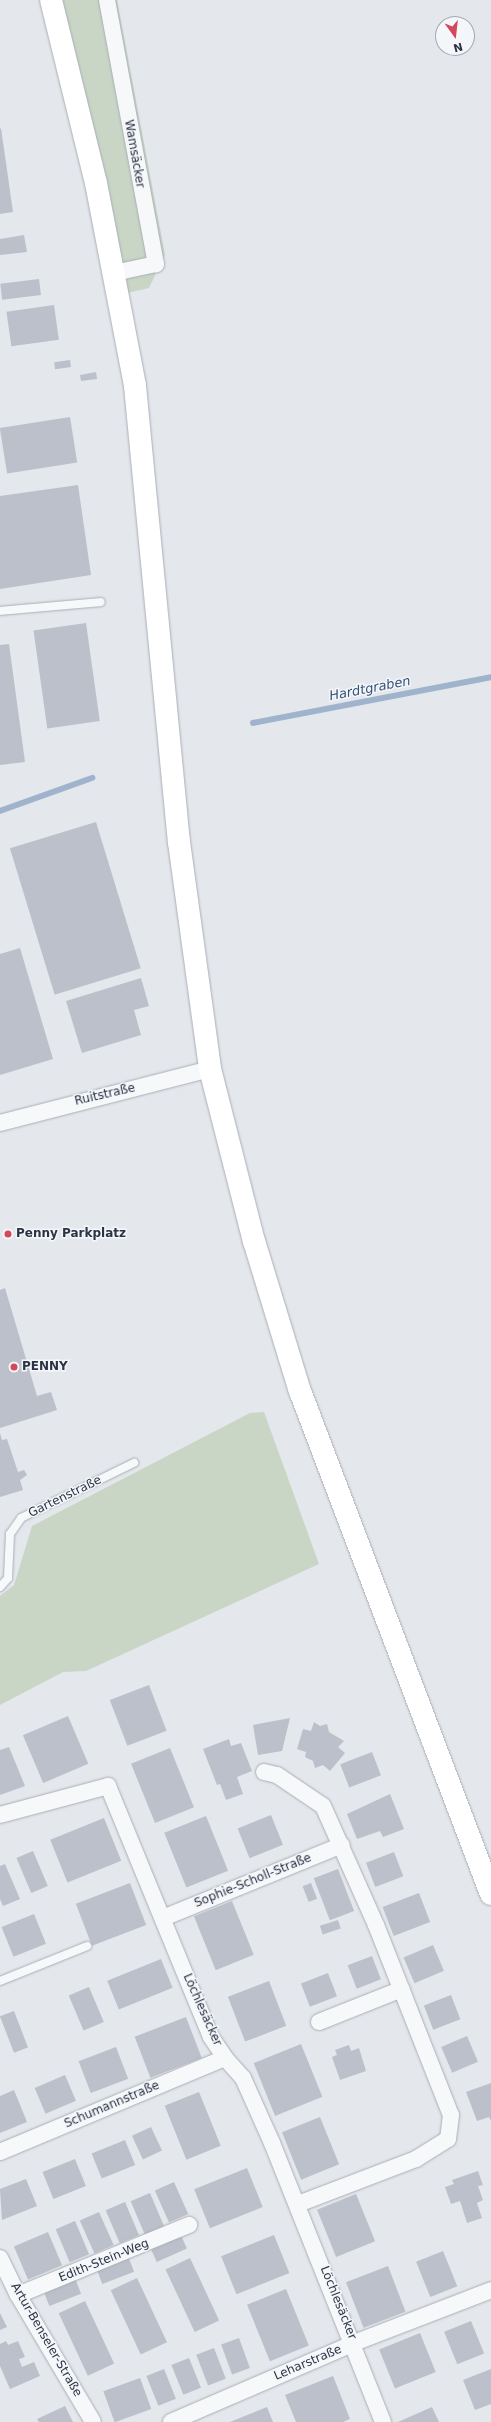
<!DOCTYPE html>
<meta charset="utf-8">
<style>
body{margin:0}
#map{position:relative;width:491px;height:2422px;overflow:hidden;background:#e4e7ec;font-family:"DejaVu Sans",sans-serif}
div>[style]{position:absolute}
.green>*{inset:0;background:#c9d6c5}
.stream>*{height:5.5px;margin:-2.75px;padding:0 2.75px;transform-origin:2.75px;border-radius:2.75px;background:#9fb4cc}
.building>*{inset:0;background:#bbc0ca;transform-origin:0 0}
.roads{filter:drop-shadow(0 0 1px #a9aeb7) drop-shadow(0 0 1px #a9aeb7)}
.lane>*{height:8px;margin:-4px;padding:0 4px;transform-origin:4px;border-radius:4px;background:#f7f8fa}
.street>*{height:16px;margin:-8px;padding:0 8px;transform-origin:8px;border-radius:8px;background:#f7f8fa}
.secondary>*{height:22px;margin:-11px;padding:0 11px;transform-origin:11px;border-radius:11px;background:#fff}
.dots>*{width:11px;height:11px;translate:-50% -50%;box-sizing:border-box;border:2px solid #f4f6f9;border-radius:50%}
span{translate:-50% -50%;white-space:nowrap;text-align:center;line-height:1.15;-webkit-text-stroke:3px #f4f6f9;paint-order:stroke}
.street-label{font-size:12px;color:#2b3445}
.poi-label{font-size:12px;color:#2b3445;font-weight:700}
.left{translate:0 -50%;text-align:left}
.water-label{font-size:13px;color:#34527a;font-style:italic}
.north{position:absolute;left:435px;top:16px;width:40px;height:40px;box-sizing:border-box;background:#f4f6f9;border:1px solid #a4a8b1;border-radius:50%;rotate:165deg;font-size:11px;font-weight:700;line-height:16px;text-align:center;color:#2b3445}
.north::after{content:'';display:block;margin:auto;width:14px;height:18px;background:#d1495b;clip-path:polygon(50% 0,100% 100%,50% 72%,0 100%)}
</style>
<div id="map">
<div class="green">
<div style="clip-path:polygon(51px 0,117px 0,165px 255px,149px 288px,118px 295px)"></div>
<div style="clip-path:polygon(264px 1412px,319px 1564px,86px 1671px,63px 1672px,0 1705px,0 1596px,14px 1585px,32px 1526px,250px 1413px)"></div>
</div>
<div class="stream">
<div style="left:253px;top:723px;width:242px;rotate:-10.9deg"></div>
<div style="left:0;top:811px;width:98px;rotate:-19.7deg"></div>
</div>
<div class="building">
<div style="clip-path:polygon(1px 128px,13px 212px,0 214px,0 129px)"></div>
<div style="clip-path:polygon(24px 235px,27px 252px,0 255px,0 239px)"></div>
<div style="left:39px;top:279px;width:16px;height:39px;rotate:83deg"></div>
<div style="left:54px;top:305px;width:35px;height:48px;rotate:82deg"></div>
<div style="left:70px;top:360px;width:7px;height:16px;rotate:82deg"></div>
<div style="clip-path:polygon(96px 372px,97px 379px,81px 381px,80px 375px)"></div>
<div style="left:70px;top:417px;width:46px;height:71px;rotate:81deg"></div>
<div style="clip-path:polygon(78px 485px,91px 575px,0 589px,0 496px)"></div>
<div style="left:86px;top:623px;width:99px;height:53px;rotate:82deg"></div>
<div style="clip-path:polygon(9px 644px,25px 762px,0 765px,0 645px)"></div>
<div style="left:96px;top:822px;width:153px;height:90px;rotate:73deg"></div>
<div style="clip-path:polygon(20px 948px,53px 1059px,0 1075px,0 954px)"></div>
<div style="clip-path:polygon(141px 978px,149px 1006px,134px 1010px,141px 1035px,82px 1053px,66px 1001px)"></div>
<div style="clip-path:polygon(5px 1288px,37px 1396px,51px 1392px,57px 1410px,0 1428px,0 1290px)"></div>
<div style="clip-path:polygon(0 1433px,2px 1440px,7px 1439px,18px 1472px,24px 1470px,27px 1475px,20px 1480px,23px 1490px,0 1497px)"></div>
<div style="left:149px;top:1685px;width:49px;height:42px;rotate:69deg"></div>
<div style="left:68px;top:1716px;width:52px;height:49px;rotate:67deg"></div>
<div style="clip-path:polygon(290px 1718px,282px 1751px,258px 1755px,253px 1725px)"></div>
<div style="clip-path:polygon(314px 1722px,320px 1726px,327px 1724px,329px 1732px,344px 1741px,338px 1747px,345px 1753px,330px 1771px,323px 1765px,315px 1768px,313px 1761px,305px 1757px,306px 1752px,297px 1749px,303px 1729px,311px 1731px)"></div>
<div style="clip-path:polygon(229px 1739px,231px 1746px,241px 1743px,252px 1771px,237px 1777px,243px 1794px,226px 1800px,220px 1784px,217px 1785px,203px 1749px)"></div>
<div style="clip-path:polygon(9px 1747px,25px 1786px,0 1795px,0 1750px)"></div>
<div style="left:170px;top:1748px;width:64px;height:42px;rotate:68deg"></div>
<div style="left:372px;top:1752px;width:25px;height:34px;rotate:69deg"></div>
<div style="clip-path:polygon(390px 1794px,404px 1829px,383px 1837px,380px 1831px,357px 1839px,347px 1814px)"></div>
<div style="left:271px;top:1815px;width:32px;height:36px;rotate:68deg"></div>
<div style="left:206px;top:1816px;width:59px;height:45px;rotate:68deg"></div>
<div style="left:104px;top:1818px;width:46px;height:58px;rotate:68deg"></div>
<div style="left:33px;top:1851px;width:38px;height:18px;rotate:67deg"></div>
<div style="left:394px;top:1852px;width:26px;height:30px;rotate:69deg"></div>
<div style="clip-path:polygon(5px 1864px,20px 1899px,3px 1906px,0 1899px,0 1866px)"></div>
<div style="left:338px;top:1869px;width:45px;height:26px;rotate:69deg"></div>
<div style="left:130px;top:1883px;width:45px;height:58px;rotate:69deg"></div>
<div style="left:311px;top:1883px;width:17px;height:9px;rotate:69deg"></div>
<div style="left:419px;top:1893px;width:31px;height:39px;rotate:69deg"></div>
<div style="left:232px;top:1901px;width:58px;height:41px;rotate:68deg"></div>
<div style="left:34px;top:1914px;width:32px;height:35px;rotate:68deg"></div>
<div style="left:338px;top:1920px;width:9px;height:19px;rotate:72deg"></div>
<div style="left:433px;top:1945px;width:28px;height:32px;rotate:67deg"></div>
<div style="left:372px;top:1956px;width:25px;height:26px;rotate:69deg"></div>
<div style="left:161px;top:1959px;width:31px;height:58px;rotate:68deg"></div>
<div style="left:328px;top:1973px;width:25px;height:29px;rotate:69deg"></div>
<div style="left:269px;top:1981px;width:48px;height:44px;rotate:69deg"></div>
<div style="left:89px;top:1987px;width:38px;height:22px;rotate:67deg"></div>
<div style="left:451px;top:1995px;width:26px;height:29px;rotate:69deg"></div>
<div style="left:14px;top:2011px;width:39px;height:15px;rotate:69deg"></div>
<div style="left:186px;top:2017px;width:44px;height:55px;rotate:69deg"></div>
<div style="left:467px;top:2036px;width:28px;height:28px;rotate:67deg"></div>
<div style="left:301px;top:2044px;width:57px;height:51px;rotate:68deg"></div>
<div style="clip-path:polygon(349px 2045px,351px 2051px,359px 2048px,366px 2071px,340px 2080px,332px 2057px,337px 2055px,335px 2050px)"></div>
<div style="left:116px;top:2047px;width:34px;height:40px;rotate:69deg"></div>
<div style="left:65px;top:2075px;width:28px;height:33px;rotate:67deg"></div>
<div style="clip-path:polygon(491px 2083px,491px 2121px,489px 2117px,477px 2121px,466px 2092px)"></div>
<div style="clip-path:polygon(14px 2090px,27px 2122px,0 2133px,0 2096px)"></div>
<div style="left:199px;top:2092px;width:58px;height:37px;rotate:68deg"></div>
<div style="left:320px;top:2117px;width:51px;height:41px;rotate:68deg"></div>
<div style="left:151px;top:2127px;width:26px;height:21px;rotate:65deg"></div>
<div style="left:125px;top:2140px;width:27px;height:36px;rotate:68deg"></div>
<div style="left:75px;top:2159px;width:29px;height:35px;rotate:68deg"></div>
<div style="left:247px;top:2168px;width:42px;height:57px;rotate:68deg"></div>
<div style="clip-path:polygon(478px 2171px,483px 2185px,478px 2186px,483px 2200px,477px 2203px,482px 2218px,467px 2223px,460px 2201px,451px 2204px,445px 2187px,454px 2184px,452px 2180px)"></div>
<div style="clip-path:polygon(26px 2179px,37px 2206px,2px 2220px,0 2189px)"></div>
<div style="left:174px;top:2182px;width:35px;height:21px;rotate:66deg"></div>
<div style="left:150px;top:2193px;width:36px;height:21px;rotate:67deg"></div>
<div style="left:356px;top:2194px;width:51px;height:42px;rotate:68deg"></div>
<div style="left:125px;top:2202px;width:36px;height:21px;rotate:67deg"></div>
<div style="left:99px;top:2212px;width:36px;height:21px;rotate:66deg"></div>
<div style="left:75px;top:2221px;width:36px;height:21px;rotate:67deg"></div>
<div style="left:48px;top:2232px;width:36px;height:37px;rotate:67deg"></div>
<div style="left:180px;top:2233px;width:17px;height:33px;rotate:66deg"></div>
<div style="left:274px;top:2235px;width:41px;height:57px;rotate:68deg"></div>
<div style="left:443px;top:2251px;width:38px;height:29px;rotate:68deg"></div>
<div style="left:128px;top:2256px;width:17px;height:34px;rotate:69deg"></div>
<div style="left:190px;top:2258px;width:69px;height:27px;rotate:65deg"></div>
<div style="left:388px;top:2266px;width:49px;height:45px;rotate:69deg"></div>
<div style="left:75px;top:2278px;width:17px;height:34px;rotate:69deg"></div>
<div style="left:137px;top:2278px;width:71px;height:29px;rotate:65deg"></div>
<div style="left:286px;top:2289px;width:61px;height:42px;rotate:68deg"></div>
<div style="left:85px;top:2301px;width:69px;height:29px;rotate:65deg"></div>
<div style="clip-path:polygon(0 2313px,7px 2327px,0 2330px)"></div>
<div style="left:471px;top:2321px;width:35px;height:29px;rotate:68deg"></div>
<div style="left:420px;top:2333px;width:42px;height:44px;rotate:68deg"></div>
<div style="left:239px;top:2338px;width:32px;height:19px;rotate:70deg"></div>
<div style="clip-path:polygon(6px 2341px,8px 2345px,18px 2341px,25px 2357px,19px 2359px,22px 2367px,34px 2362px,40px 2376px,10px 2389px,0 2366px,0 2344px)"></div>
<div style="left:214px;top:2348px;width:33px;height:19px;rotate:69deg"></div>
<div style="left:189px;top:2358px;width:32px;height:19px;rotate:68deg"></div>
<div style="left:164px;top:2369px;width:32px;height:19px;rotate:68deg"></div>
<div style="clip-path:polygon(491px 2369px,491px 2404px,475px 2410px,463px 2380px)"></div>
<div style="clip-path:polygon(333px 2376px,350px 2419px,343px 2422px,296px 2422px,285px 2395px)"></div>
<div style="left:140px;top:2378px;width:33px;height:39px;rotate:70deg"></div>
<div style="clip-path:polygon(65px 2406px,73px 2422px,39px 2422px,37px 2419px)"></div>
<div style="clip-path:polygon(267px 2407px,273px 2422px,230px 2422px)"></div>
<div style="clip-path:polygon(432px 2407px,439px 2422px,398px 2422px)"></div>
</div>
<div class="roads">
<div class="lane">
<div style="left:0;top:611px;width:101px;rotate:-5.1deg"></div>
<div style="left:0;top:1587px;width:12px;rotate:-48deg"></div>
<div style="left:8px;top:1578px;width:44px;rotate:-87.4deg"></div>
<div style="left:10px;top:1534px;width:19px;rotate:-55deg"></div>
<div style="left:21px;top:1518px;width:126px;rotate:-26deg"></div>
<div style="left:0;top:1981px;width:94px;rotate:-21.9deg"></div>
</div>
<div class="street">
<div style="left:107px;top:0;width:269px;rotate:79.5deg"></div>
<div style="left:156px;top:264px;width:43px;rotate:167.9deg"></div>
<div style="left:0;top:1123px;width:217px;rotate:-14.4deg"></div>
<div style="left:264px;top:1772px;width:13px;rotate:13deg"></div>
<div style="left:277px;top:1775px;width:55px;rotate:34deg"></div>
<div style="left:323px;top:1806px;width:130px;rotate:66deg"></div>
<div style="left:376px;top:1925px;width:204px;rotate:68.5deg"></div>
<div style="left:451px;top:2115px;width:24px;rotate:97deg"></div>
<div style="left:448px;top:2139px;width:38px;rotate:148deg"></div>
<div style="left:416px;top:2159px;width:126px;rotate:159.1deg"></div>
<div style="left:0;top:1815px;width:112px;rotate:-15deg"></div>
<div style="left:108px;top:1786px;width:271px;rotate:67.7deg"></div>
<div style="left:211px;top:2037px;width:25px;rotate:56deg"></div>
<div style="left:225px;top:2058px;width:27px;rotate:48deg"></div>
<div style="left:243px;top:2078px;width:71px;rotate:66deg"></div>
<div style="left:272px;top:2143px;width:300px;rotate:68.3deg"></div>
<div style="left:163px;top:1918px;width:193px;rotate:-22.2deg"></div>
<div style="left:319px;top:2022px;width:89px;rotate:-21.7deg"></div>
<div style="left:0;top:2152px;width:244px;rotate:-22.7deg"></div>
<div style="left:0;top:2258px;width:41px;rotate:64.1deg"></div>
<div style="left:18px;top:2295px;width:147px;rotate:59.4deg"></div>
<div style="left:18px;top:2295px;width:185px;rotate:-22.3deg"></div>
<div style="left:171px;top:2422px;width:199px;rotate:-23.3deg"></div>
<div style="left:354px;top:2343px;width:147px;rotate:-21.1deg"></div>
</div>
<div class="secondary">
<div style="left:51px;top:0;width:188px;rotate:76.2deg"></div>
<div style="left:96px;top:183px;width:207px;rotate:79.1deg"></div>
<div style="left:135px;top:386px;width:458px;rotate:84.5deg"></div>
<div style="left:179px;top:842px;width:229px;rotate:82.2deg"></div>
<div style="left:210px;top:1069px;width:178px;rotate:75.7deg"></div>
<div style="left:254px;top:1241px;width:157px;rotate:73deg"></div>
<div style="left:300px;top:1391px;width:538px;rotate:69.21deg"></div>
</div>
</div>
<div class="dots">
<div style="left:8px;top:1234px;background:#d1495b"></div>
<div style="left:14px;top:1367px;background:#d1495b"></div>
</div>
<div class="street-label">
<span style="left:134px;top:154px;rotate:80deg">Wamsäcker</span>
<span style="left:105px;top:1095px;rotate:-13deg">Ruitstraße</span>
<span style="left:65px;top:1497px;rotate:-26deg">Gartenstraße</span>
<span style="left:253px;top:1881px;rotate:-22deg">Sophie-Scholl-Straße</span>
<span style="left:202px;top:2010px;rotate:66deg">Löchlesäcker</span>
<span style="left:112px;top:2105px;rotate:-23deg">Schumannstraße</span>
<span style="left:104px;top:2261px;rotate:-22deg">Edith-Stein-Weg</span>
<span style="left:338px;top:2303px;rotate:68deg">Löchlesäcker</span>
<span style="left:46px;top:2340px;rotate:60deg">Artur-Benseler-Straße</span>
<span style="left:308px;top:2363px;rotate:-23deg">Leharstraße</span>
</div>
<div class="poi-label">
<span class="left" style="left:16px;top:1234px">Penny Parkplatz</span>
<span class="left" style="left:22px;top:1367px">PENNY</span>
</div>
<div class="water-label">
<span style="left:370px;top:689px;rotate:-11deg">Hardtgraben</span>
</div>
<div class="north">N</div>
</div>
